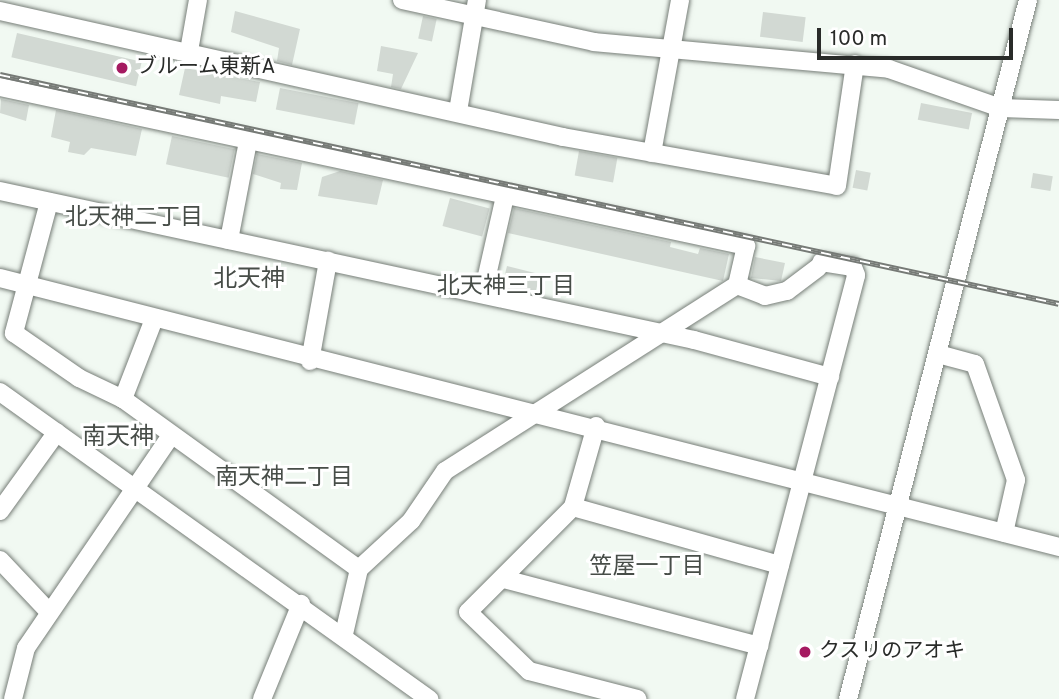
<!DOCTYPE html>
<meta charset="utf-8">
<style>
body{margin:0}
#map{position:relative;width:1059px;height:699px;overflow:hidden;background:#f1f9f2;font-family:Overpass,"Noto Sans JP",sans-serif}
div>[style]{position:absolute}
.building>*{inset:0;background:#d2d9d3;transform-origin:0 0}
.roads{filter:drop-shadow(0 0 2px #777e78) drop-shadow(0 0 2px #777e78)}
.minor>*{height:18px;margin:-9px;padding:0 9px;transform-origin:9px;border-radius:9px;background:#fff}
.rail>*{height:6px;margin-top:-3px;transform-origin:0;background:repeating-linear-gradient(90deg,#fff 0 10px,#767a76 0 20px);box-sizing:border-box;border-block:2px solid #767a76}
.dots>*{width:19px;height:19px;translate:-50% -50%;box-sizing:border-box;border:4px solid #fff;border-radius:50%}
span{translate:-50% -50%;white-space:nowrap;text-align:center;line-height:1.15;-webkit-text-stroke:6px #fff;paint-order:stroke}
.poi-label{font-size:21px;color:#292b29}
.left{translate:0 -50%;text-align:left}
.neighbourhood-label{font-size:23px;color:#474d48}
.quarter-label{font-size:24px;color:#474d48}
.scale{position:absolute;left:817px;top:28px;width:196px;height:32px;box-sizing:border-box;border:4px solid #292b29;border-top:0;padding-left:9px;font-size:21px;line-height:24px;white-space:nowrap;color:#292b29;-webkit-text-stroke:5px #fff;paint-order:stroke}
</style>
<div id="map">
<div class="building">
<div style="clip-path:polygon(235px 11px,300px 29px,292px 65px,277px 61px,279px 48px,231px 32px)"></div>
<div style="left:763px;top:12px;width:43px;height:25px;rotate:7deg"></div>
<div style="left:423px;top:16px;width:14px;height:23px;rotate:12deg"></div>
<div style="left:17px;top:33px;width:128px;height:25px;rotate:13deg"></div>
<div style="clip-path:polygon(381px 46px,418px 53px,401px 89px,391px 87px,393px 74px,377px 71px)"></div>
<div style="clip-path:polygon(185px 68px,260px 82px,256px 102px,221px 96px,220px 104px,179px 95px)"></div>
<div style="left:280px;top:88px;width:80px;height:22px;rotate:11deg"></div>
<div style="clip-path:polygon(1px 99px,29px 105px,26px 121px,0 113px)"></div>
<div style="left:921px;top:103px;width:52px;height:17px;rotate:11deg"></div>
<div style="clip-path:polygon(56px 110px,142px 129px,136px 156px,91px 148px,84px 155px,68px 152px,70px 142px,51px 137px)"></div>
<div style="left:172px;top:136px;width:64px;height:29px;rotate:12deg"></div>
<div style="left:579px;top:151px;width:39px;height:25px;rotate:10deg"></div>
<div style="clip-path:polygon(257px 154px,302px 163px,297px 190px,280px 189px,281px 183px,253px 174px)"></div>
<div style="left:856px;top:170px;width:15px;height:18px;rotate:11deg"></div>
<div style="clip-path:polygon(340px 171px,383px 180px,377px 205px,318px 196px,322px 177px)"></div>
<div style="left:1033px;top:173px;width:20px;height:15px;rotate:9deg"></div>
<div style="left:450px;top:198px;width:41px;height:29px;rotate:15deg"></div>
<div style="clip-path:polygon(514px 208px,671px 242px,670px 247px,698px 254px,700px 248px,729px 254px,723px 281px,508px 233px)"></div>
<div style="clip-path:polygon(755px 257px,785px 263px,781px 281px,751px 278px)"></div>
<div style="left:507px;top:266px;width:34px;height:20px;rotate:14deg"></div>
</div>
<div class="roads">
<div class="minor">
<div style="left:402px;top:0;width:197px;rotate:12.3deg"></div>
<div style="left:594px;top:42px;width:296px;rotate:5.2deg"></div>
<div style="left:889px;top:69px;width:119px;rotate:19.2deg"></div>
<div style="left:1001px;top:108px;width:58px;rotate:2deg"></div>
<div style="left:0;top:11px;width:577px;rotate:12.61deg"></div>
<div style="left:563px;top:137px;width:278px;rotate:10.1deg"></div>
<div style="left:837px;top:186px;width:123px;rotate:-81.6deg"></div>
<div style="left:189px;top:51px;width:52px;rotate:-80deg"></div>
<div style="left:0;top:87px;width:763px;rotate:12.03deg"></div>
<div style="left:746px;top:246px;width:40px;rotate:103deg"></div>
<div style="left:737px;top:285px;width:346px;rotate:147.5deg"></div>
<div style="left:445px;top:471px;width:60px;rotate:124.2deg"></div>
<div style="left:411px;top:521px;width:71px;rotate:137.3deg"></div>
<div style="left:359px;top:569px;width:67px;rotate:103deg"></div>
<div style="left:458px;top:111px;width:113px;rotate:-80.3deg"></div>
<div style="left:652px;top:153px;width:156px;rotate:-79.6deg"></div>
<div style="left:0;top:191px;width:710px;rotate:12.12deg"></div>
<div style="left:694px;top:340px;width:141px;rotate:15.2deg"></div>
<div style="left:49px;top:202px;width:136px;rotate:105deg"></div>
<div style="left:14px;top:333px;width:79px;rotate:34.7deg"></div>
<div style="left:79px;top:378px;width:49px;rotate:25.5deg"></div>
<div style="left:229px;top:240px;width:101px;rotate:-79.1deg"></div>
<div style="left:0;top:278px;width:1093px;rotate:14.25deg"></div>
<div style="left:737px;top:285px;width:30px;rotate:21deg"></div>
<div style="left:765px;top:296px;width:23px;rotate:-13deg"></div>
<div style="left:787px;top:291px;width:39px;rotate:-37deg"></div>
<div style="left:483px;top:293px;width:99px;rotate:-77.2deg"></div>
<div style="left:154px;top:319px;width:86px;rotate:111.2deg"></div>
<div style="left:123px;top:399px;width:291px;rotate:35.8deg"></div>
<div style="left:938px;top:354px;width:38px;rotate:15deg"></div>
<div style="left:975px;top:364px;width:123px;rotate:70.5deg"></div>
<div style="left:1016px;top:480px;width:54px;rotate:102.8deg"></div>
<div style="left:310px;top:361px;width:102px;rotate:-79.8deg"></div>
<div style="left:0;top:392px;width:528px;rotate:35.59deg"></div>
<div style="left:596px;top:426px;width:84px;rotate:105.9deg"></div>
<div style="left:573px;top:507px;width:148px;rotate:135deg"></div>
<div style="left:468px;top:612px;width:85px;rotate:44deg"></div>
<div style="left:529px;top:671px;width:112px;rotate:14.5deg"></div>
<div style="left:573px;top:507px;width:215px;rotate:15.7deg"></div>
<div style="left:0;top:511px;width:97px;rotate:-54.2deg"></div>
<div style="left:0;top:560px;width:71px;rotate:46.7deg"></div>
<div style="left:504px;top:579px;width:264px;rotate:14.7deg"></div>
<div style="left:13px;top:699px;width:53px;rotate:-75.7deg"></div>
<div style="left:26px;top:648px;width:255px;rotate:-55.7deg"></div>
<div style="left:262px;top:699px;width:103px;rotate:-67.7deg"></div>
<div style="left:745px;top:699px;width:438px;rotate:-75.3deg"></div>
<div style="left:856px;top:275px;width:9px;rotate:-111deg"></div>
<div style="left:853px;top:267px;width:32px;rotate:-171deg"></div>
<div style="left:848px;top:699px;width:722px;rotate:-75.56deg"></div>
</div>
</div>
<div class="rail">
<div style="left:0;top:75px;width:1083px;rotate:12.2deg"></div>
</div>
<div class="dots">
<div style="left:122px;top:68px;background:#a51a61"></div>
<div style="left:805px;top:652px;background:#a51a61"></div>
</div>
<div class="poi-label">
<span class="left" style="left:136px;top:68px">ブルーム東新A</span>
<span class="left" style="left:819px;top:652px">クスリのアオキ</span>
</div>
<div class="neighbourhood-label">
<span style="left:134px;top:219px">北天神二丁目</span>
<span style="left:506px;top:288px">北天神三丁目</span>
<span style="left:284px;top:479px">南天神二丁目</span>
<span style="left:647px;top:568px">笠屋一丁目</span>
</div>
<div class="quarter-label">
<span style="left:249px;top:281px">北天神</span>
<span style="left:118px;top:439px">南天神</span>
</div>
<div class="scale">100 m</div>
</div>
